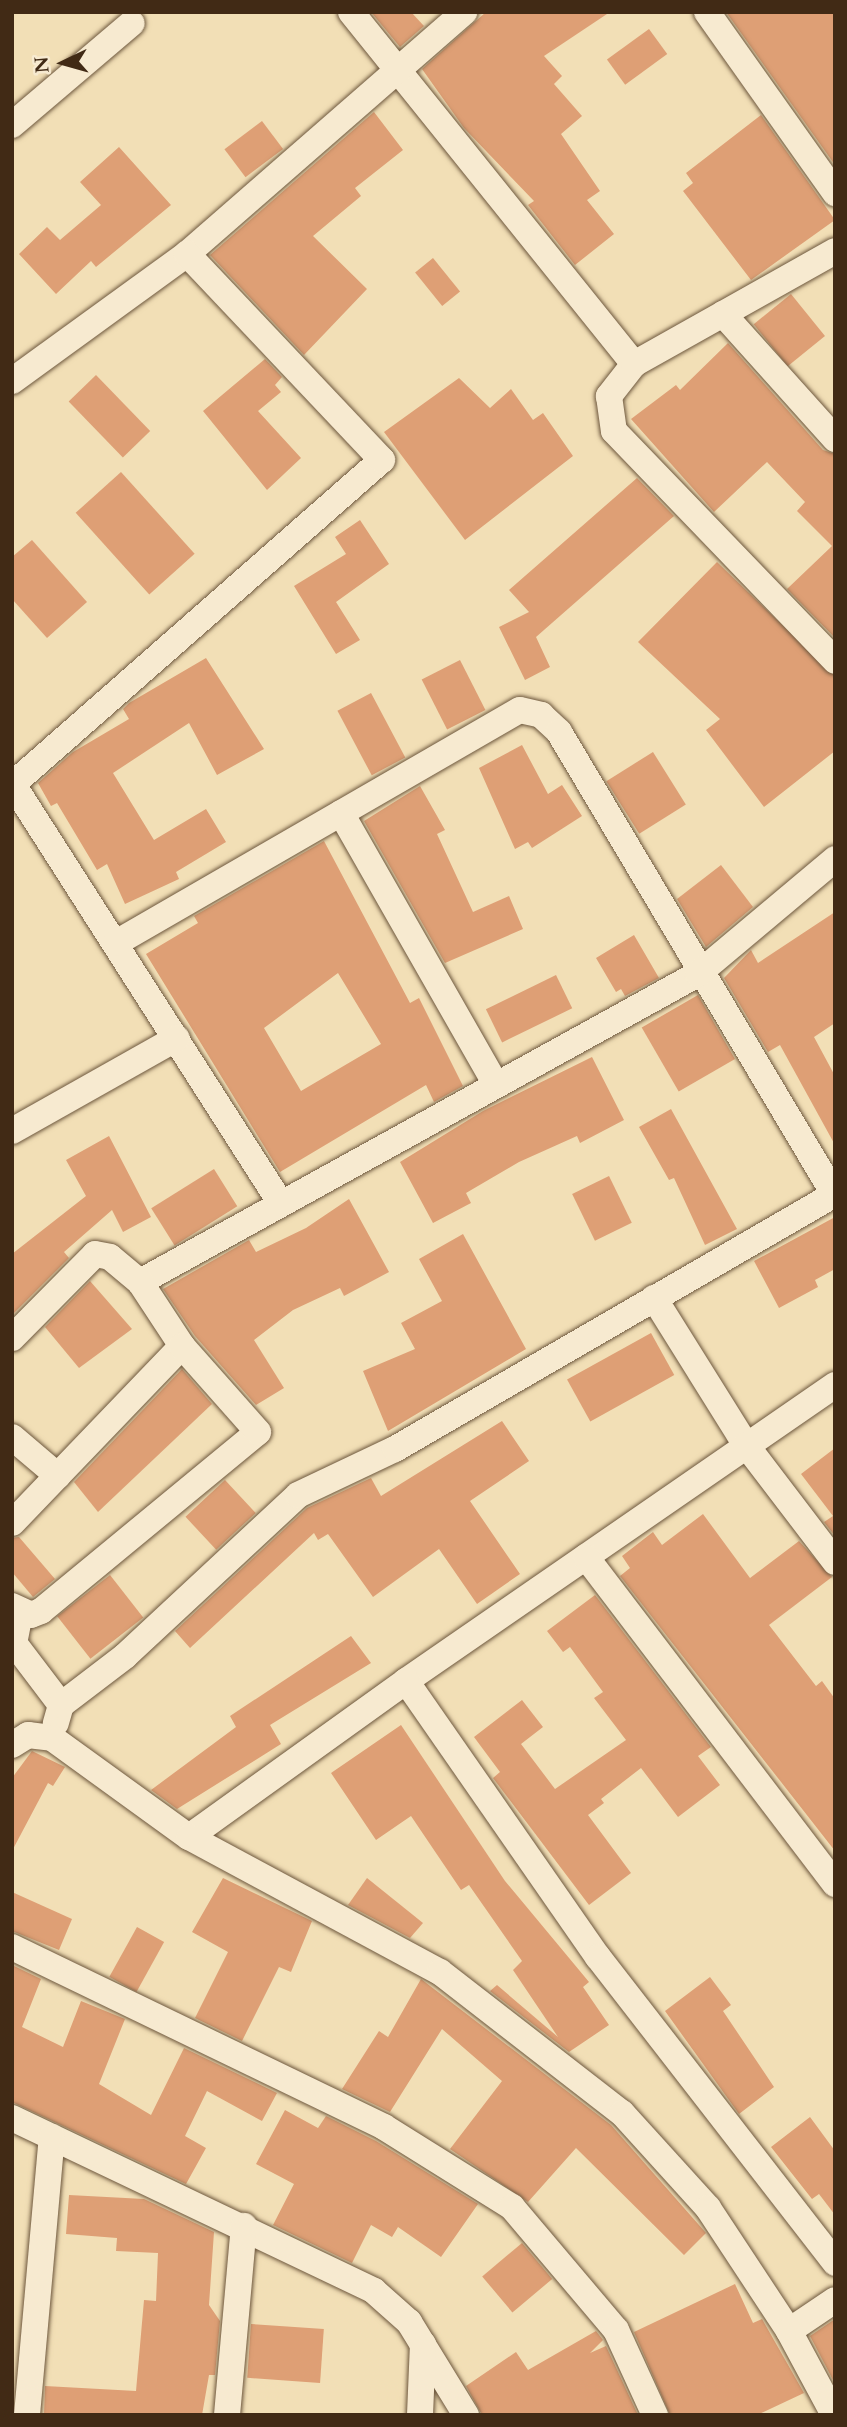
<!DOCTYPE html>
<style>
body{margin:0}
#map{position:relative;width:847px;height:2427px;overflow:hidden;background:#f2dfb6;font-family:Cardo,serif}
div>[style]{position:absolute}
.building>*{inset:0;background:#de9f75;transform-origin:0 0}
.roads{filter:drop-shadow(0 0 2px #6d573d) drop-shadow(0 0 2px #6d573d)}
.street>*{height:26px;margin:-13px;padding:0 13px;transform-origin:13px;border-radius:13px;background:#f7ead0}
span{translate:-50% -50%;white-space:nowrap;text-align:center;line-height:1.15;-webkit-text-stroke:5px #f7ead0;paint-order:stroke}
.frame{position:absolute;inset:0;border:14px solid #412a15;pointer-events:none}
.north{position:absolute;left:28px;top:28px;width:70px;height:70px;-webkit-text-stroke:5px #f7ead0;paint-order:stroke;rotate:265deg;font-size:19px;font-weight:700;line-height:28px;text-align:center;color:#412a15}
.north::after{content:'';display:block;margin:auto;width:24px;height:32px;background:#412a15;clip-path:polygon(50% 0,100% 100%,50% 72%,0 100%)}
</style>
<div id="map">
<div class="building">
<div style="clip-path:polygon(371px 12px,411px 12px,424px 26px,400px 47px)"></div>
<div style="clip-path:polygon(486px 12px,610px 12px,544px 56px,562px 76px,554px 84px,582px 116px,561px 134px,600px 191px,587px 200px,614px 234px,575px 265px,528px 205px,534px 201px,464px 128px,422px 69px)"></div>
<div style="clip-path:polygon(726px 12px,835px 12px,835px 165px)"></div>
<div style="left:649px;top:29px;width:31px;height:52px;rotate:54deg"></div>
<div style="clip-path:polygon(374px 112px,403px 150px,355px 188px,361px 196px,313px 236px,367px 289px,304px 355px,210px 255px)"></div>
<div style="clip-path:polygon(761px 115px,835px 220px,751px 280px,683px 191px,693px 183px,686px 173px)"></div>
<div style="left:262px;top:121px;width:35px;height:47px;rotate:53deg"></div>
<div style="clip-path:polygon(119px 147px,171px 205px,96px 267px,91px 261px,56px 294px,19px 254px,47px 227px,60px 240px,101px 205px,80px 182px)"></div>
<div style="left:433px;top:258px;width:43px;height:23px;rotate:51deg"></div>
<div style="left:791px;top:294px;width:54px;height:48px;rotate:51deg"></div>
<div style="clip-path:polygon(728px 343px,823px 450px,835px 454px,835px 638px,787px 589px,832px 546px,797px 511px,805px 502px,767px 462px,714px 512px,631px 419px,676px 385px,680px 390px)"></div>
<div style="clip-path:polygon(265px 359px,282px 377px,275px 385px,281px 392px,258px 411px,301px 458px,267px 490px,203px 411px)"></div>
<div style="left:96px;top:375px;width:78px;height:38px;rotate:46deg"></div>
<div style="clip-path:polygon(459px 378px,490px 408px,511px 389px,533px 420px,543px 413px,573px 456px,465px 540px,384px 432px)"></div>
<div style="left:121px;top:472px;width:110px;height:61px;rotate:48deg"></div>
<div style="clip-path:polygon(637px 478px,674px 516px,536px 637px,550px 667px,525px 680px,499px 627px,529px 612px,509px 590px)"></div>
<div style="clip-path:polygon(360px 520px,389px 564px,336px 602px,360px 640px,336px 654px,294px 586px,346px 554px,335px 537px)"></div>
<div style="clip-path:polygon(32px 540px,87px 602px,47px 638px,12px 599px,12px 557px)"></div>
<div style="clip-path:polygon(717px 562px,835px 676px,835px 751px,764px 807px,706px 730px,720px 719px,638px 642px)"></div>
<div style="clip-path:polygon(206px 658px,264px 749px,217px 775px,189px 723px,113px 773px,154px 840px,206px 809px,226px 842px,176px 872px,179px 879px,125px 904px,107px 864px,97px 870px,57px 803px,51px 806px,38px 783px,73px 752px,129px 719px,123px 709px,129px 703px)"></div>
<div style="left:460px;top:660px;width:56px;height:43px;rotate:63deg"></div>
<div style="left:371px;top:693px;width:73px;height:38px;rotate:62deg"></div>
<div style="clip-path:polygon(522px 745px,548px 794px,562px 785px,582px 816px,532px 848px,528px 842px,515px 849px,479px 768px)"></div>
<div style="left:653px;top:752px;width:62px;height:55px;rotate:58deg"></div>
<div style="clip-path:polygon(420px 786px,445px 830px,437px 834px,473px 912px,509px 896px,523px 929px,445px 963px,364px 821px)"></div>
<div style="clip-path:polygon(evenodd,324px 841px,410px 1003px,419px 998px,463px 1086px,434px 1102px,426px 1085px,280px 1172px,146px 954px,198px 923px,194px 916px,324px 841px,338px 973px,381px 1044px,301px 1091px,264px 1028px,338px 973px)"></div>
<div style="clip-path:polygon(721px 865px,753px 907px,706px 947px,677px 899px)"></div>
<div style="clip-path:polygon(835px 912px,835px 1023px,814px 1037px,835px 1076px,835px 1145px,780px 1045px,768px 1052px,724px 978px,751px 950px,758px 963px)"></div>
<div style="clip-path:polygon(634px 935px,659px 978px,625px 996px,621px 989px,616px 992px,596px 958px)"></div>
<div style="left:556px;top:975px;width:37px;height:78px;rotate:64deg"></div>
<div style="left:698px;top:995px;width:74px;height:65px;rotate:60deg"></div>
<div style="clip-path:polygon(592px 1057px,624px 1120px,580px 1143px,577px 1136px,519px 1162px,466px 1193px,471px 1203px,433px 1223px,400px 1162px,483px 1111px)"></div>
<div style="clip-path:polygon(671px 1109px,737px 1229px,705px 1245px,674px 1178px,669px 1180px,639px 1127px)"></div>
<div style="clip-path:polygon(109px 1136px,151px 1217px,123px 1232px,112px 1210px,64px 1252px,69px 1258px,12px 1315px,12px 1254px,86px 1196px,66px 1160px)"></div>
<div style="left:214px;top:1169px;width:44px;height:74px;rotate:58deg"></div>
<div style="left:609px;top:1176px;width:52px;height:41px;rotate:64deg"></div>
<div style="clip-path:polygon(349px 1199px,389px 1272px,344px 1296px,340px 1288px,293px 1310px,254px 1340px,284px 1388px,256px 1405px,195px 1336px,163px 1289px,249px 1240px,256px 1252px,306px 1228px)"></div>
<div style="clip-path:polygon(835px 1217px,835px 1269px,815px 1280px,818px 1287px,779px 1308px,754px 1261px)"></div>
<div style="clip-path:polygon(463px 1234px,526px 1349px,388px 1431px,363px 1371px,415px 1349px,401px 1323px,442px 1301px,419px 1259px)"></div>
<div style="clip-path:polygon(90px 1281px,132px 1329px,79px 1368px,45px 1327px)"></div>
<div style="left:651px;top:1333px;width:48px;height:96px;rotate:61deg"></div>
<div style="clip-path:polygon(182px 1369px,212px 1404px,98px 1512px,74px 1482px)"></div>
<div style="clip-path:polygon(502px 1421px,529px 1461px,470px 1501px,520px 1574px,477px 1604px,439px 1549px,373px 1597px,328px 1534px,318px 1540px,314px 1533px,190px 1648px,175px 1631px,307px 1508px,371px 1478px,381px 1496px)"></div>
<div style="clip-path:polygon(835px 1448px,835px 1536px,824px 1522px,833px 1516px,801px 1474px)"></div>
<div style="left:225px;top:1480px;width:45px;height:54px;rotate:47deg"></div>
<div style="clip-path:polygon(703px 1514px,750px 1578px,799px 1541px,832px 1577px,769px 1625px,816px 1686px,822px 1681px,835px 1699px,835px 1851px,620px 1576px,630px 1568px,622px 1556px,653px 1532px,662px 1545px)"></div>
<div style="clip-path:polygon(19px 1537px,55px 1579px,33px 1597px,12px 1572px,12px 1538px)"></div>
<div style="left:110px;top:1575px;width:54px;height:67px;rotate:52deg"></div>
<div style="clip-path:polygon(595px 1595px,711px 1747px,698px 1756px,720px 1785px,678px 1817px,641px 1768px,601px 1799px,604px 1803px,588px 1815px,631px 1873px,589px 1905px,493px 1778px,500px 1772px,474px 1737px,522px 1700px,543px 1727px,521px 1744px,555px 1789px,626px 1740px,594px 1698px,603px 1692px,570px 1647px,563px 1652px,547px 1631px)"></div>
<div style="clip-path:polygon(351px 1636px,371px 1663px,270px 1725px,281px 1744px,177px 1809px,151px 1790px,236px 1727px,230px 1716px)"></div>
<div style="clip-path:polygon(401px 1725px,505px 1881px,589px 1982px,583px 1987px,609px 2025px,569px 2052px,490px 1991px,497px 1985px,558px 2037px,513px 1970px,522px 1961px,469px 1885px,461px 1890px,411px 1816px,376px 1840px,331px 1773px)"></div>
<div style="clip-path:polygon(32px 1751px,65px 1767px,53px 1786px,48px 1783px,12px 1851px,12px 1778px)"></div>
<div style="clip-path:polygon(223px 1878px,312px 1921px,291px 1972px,279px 1967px,242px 2041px,195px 2018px,228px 1952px,192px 1932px)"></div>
<div style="clip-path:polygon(367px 1878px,423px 1923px,410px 1938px,348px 1905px)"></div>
<div style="clip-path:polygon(12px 1892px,72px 1919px,59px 1950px,12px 1931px)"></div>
<div style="left:137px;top:1927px;width:31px;height:57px;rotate:29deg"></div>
<div style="clip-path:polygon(12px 1965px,41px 1979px,22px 2027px,63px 2047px,81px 2001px,125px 2019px,99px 2084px,151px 2115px,184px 2048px,277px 2093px,262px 2121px,207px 2091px,185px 2136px,206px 2148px,186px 2184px,12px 2102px)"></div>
<div style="clip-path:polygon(710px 1977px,731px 2005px,723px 2011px,774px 2087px,739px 2114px,665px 2011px)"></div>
<div style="clip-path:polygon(421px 1979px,611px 2125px,706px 2233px,684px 2255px,576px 2148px,528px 2202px,450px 2149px,502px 2081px,442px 2029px,390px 2112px,342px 2089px,379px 2031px,388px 2037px)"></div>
<div style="clip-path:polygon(285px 2110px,318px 2128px,326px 2116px,376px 2141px,478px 2204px,441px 2257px,398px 2227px,392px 2237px,371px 2225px,352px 2263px,273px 2225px,294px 2184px,256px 2164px)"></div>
<div style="clip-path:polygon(810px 2117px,835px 2151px,835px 2215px,819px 2194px,812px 2199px,771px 2147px)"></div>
<div style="clip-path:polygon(69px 2195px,144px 2199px,214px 2232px,209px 2305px,220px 2321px,215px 2375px,209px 2375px,202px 2415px,44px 2415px,45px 2386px,136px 2391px,144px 2300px,156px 2301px,158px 2253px,116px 2251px,117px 2238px,66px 2234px)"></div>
<div style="left:522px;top:2243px;width:47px;height:52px;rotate:50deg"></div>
<div style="clip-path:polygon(735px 2284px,753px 2323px,762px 2319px,804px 2393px,757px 2415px,670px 2415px,634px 2332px)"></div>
<div style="clip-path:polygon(835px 2319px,835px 2379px,833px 2380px,810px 2336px)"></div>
<div style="left:251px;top:2324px;width:73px;height:54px;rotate:4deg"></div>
<div style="clip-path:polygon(596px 2331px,603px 2340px,590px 2353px,606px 2346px,638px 2415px,482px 2415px,466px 2386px,516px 2352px,528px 2370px)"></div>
</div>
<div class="roads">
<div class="street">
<div style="left:351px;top:12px;width:452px;rotate:51.2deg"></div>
<div style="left:634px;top:364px;width:41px;rotate:128deg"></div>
<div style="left:609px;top:396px;width:35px;rotate:82deg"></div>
<div style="left:614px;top:431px;width:319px;rotate:46.1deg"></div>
<div style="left:707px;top:12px;width:222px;rotate:54.7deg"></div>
<div style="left:12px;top:125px;width:157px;rotate:-40.4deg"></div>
<div style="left:723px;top:314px;width:168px;rotate:48.1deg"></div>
<div style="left:634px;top:364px;width:231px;rotate:-29.3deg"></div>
<div style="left:12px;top:381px;width:216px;rotate:-36deg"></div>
<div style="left:187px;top:254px;width:368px;rotate:-41.1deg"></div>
<div style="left:12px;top:783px;width:499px;rotate:57.4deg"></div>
<div style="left:13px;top:784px;width:491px;rotate:-41.3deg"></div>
<div style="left:382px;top:460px;width:284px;rotate:-133.4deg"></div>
<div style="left:341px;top:813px;width:313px;rotate:60.3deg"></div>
<div style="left:116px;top:943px;width:466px;rotate:-30deg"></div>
<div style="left:520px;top:710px;width:22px;rotate:13deg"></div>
<div style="left:541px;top:715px;width:25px;rotate:43deg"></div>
<div style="left:559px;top:732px;width:538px;rotate:59.24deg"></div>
<div style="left:12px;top:1131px;width:189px;rotate:-29.4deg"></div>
<div style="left:140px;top:1282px;width:637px;rotate:-28.9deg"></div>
<div style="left:698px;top:974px;width:179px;rotate:-40deg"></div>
<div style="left:654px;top:1298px;width:173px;rotate:58deg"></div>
<div style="left:746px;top:1445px;width:147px;rotate:52.7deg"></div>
<div style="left:12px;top:1338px;width:118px;rotate:-45.3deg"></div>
<div style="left:95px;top:1254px;width:15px;rotate:11deg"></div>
<div style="left:110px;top:1257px;width:39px;rotate:40deg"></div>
<div style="left:140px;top:1282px;width:77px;rotate:56.7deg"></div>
<div style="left:182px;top:1346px;width:245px;rotate:133.8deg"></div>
<div style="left:835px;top:1385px;width:521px;rotate:145.4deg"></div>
<div style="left:406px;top:1681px;width:336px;rotate:55.2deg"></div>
<div style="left:598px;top:1957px;width:387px;rotate:52.2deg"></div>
<div style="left:12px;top:1437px;width:60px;rotate:40.3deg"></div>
<div style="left:586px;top:1557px;width:411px;rotate:52.7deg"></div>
<div style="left:12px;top:1606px;width:21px;rotate:25deg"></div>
<div style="left:31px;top:1615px;width:11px;rotate:-22deg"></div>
<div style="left:41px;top:1611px;width:281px;rotate:-39.5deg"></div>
<div style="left:258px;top:1432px;width:115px;rotate:-131.5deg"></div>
<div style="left:20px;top:1613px;width:31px;rotate:101deg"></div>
<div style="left:14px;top:1643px;width:78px;rotate:52.8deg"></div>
<div style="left:61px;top:1705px;width:19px;rotate:106deg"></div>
<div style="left:61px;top:1705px;width:81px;rotate:-37.4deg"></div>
<div style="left:125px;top:1656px;width:236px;rotate:-42.9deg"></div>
<div style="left:298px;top:1495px;width:107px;rotate:-25.4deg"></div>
<div style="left:395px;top:1449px;width:509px;rotate:-30.09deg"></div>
<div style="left:12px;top:1745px;width:19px;rotate:-32deg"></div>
<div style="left:28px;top:1735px;width:24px;rotate:7deg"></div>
<div style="left:52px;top:1738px;width:169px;rotate:35.9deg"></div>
<div style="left:189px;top:1837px;width:267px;rotate:-35.7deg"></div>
<div style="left:189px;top:1837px;width:285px;rotate:28.3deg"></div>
<div style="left:440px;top:1972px;width:230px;rotate:37.8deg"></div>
<div style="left:622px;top:2113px;width:128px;rotate:47.8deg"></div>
<div style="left:708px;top:2208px;width:147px;rotate:56.6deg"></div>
<div style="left:789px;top:2331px;width:95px;rotate:61.8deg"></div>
<div style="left:12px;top:1947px;width:413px;rotate:25.8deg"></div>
<div style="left:384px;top:2127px;width:151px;rotate:32deg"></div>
<div style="left:512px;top:2207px;width:161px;rotate:49.8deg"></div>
<div style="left:616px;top:2330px;width:94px;rotate:65.4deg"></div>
<div style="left:12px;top:2118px;width:401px;rotate:25.5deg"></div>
<div style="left:374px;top:2291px;width:47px;rotate:41.5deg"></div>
<div style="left:409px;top:2322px;width:109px;rotate:58.5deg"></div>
<div style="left:789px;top:2331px;width:55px;rotate:-34deg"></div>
<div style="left:27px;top:2415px;width:279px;rotate:-84.9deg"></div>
<div style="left:227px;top:2415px;width:190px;rotate:-84.9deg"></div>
<div style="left:420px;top:2415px;width:71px;rotate:-87.6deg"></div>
</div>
</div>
<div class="frame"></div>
<div class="north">N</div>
</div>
